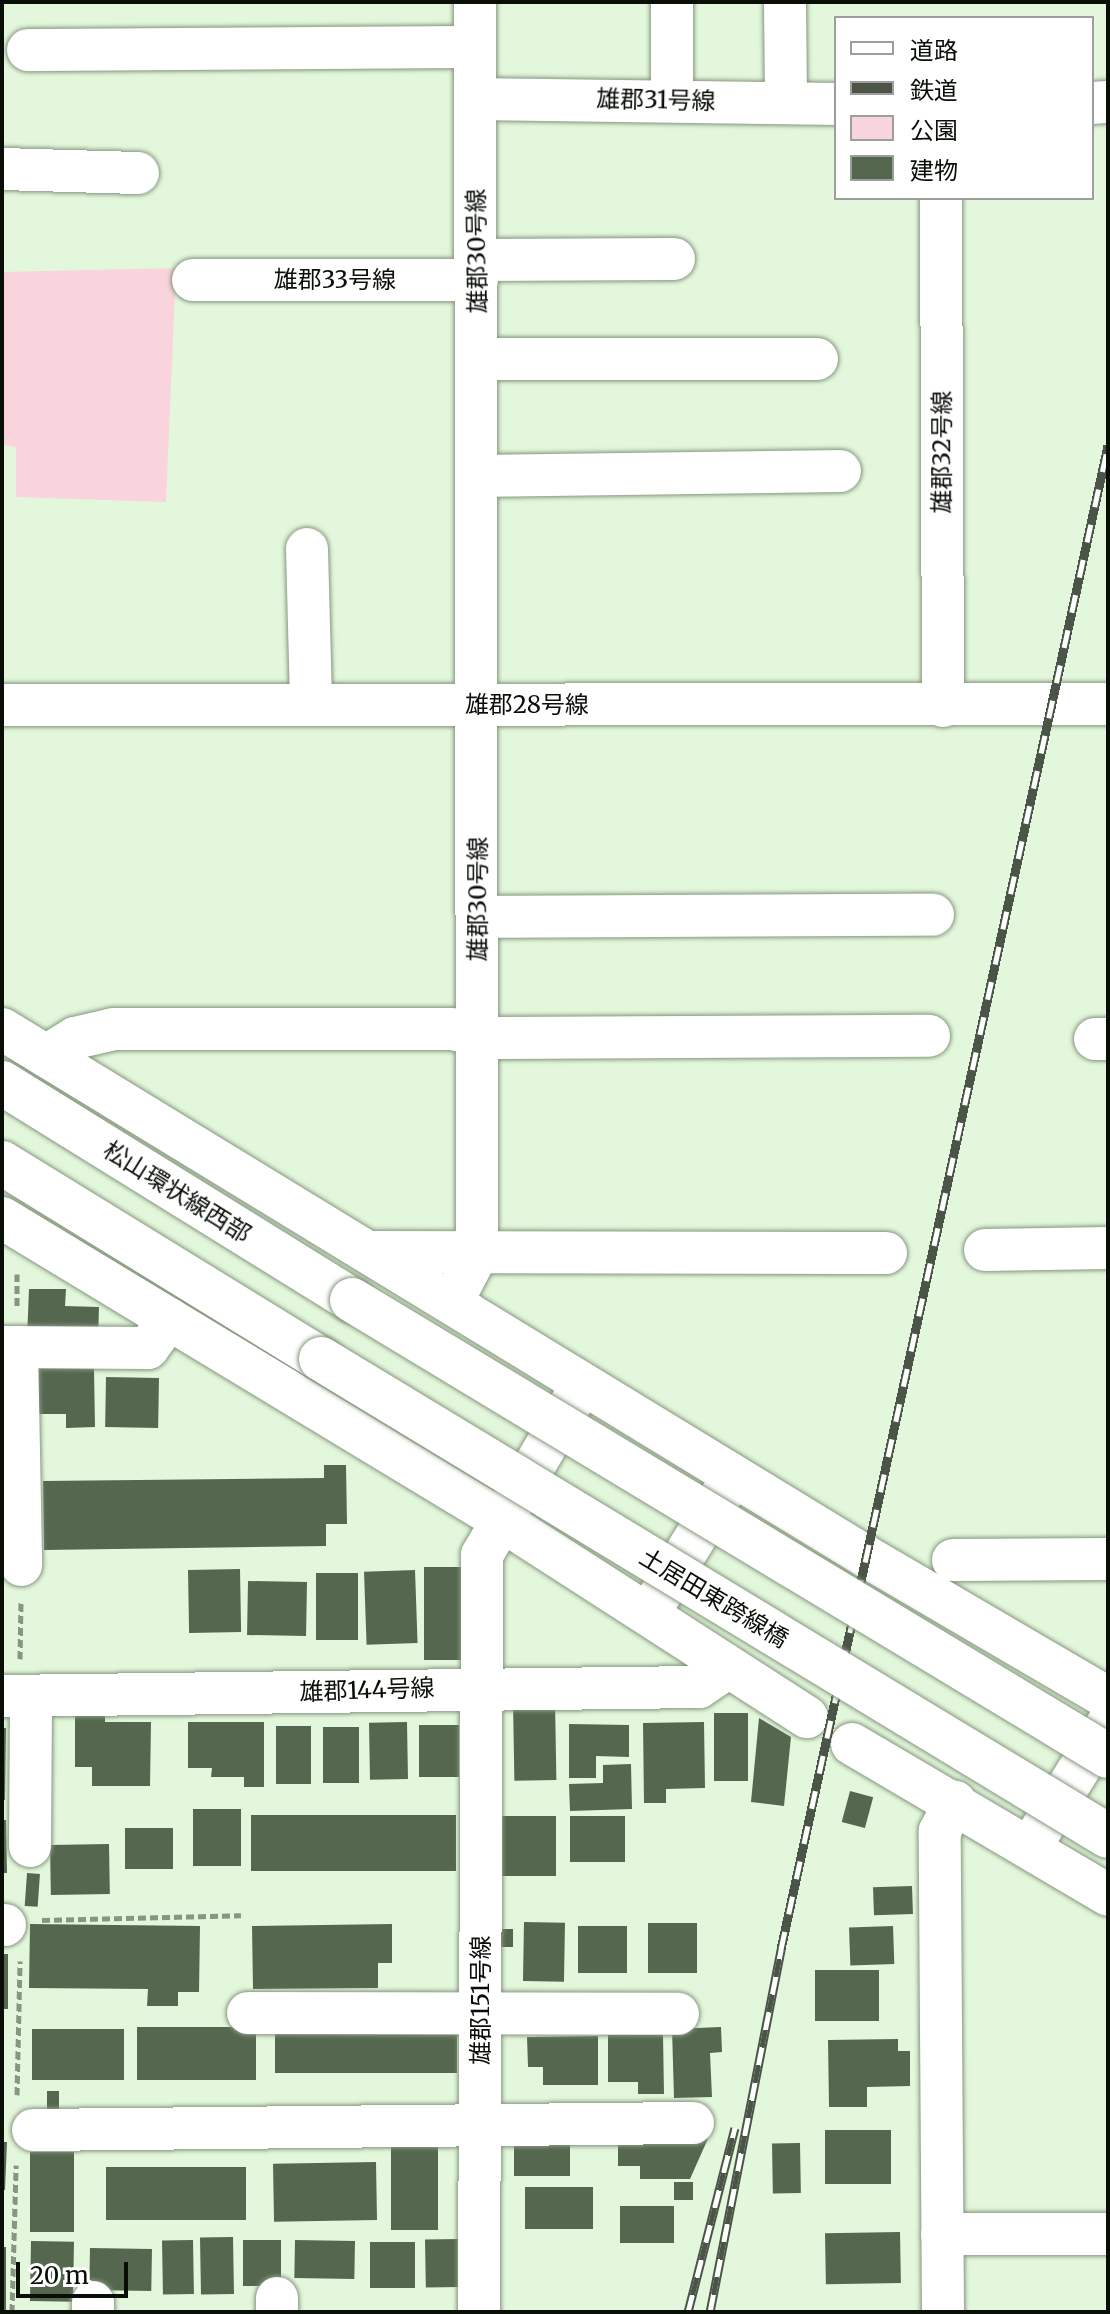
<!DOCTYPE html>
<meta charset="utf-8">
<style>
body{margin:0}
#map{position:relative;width:1110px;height:2314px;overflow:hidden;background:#e3f7dc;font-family:Merriweather,"Noto Sans JP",serif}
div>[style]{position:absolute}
.green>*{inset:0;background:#f9d4dc}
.building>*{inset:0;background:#566750;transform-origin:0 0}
.path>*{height:5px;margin-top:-2.5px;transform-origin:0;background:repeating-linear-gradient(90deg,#879582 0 8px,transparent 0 12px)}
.roads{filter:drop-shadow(0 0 2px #85977e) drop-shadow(0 0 2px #85977e)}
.minor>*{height:42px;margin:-21px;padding:0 21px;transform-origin:21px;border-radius:21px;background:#fff}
.tertiary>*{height:44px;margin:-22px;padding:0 22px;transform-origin:22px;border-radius:22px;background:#fff}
.rail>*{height:9px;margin-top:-4.5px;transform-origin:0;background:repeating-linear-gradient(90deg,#fff 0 18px,#4b5547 0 36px);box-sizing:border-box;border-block:2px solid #4b5547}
.bridges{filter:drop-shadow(0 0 2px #85977e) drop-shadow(0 0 2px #85977e)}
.tertiary-bridge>*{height:44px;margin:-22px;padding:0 22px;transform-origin:22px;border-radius:22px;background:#fff}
span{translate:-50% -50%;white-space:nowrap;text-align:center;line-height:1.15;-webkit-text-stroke:6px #fff;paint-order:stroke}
.street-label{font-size:24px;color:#090f07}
.frame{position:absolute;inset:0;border:4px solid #090f07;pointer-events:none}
.legend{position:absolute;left:834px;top:16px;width:260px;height:184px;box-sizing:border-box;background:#fff;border:2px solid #9d9f9c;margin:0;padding:10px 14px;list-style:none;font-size:24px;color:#090f07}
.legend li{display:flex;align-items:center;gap:16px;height:40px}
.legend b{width:40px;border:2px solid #9d9f9c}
.scale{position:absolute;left:16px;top:2262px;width:112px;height:36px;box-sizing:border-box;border:4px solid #090f07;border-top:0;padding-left:10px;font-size:24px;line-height:28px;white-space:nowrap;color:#090f07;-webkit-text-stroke:6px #fff;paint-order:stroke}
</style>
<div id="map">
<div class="green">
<div style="clip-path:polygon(176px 268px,166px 502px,16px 497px,16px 447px,2px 445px,2px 272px)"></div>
</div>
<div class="building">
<div style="clip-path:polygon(29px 1289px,66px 1289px,65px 1306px,99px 1307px,98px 1341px,27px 1339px)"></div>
<div style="clip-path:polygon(36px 1368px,94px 1368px,95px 1427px,66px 1428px,66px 1414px,36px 1414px)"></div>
<div style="left:106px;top:1377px;width:53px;height:50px;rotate:1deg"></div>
<div style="clip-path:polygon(324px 1465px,346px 1465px,347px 1524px,326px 1524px,326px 1546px,44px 1550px,43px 1481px,324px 1478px)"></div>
<div style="left:424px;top:1567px;width:37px;height:93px"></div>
<div style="left:240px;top:1569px;width:63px;height:52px;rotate:89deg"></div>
<div style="left:415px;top:1570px;width:73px;height:51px;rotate:88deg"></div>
<div style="left:316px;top:1573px;width:42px;height:67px"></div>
<div style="left:248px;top:1581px;width:59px;height:54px;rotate:1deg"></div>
<div style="left:555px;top:1701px;width:79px;height:42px;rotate:89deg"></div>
<div style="clip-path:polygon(75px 1712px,105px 1712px,105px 1722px,151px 1722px,150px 1786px,92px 1786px,92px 1767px,75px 1767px)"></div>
<div style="left:714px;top:1713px;width:34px;height:68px"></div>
<div style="clip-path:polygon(759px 1718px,791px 1737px,784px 1806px,751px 1802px)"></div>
<div style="clip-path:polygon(188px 1722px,264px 1722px,264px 1787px,244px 1787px,244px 1777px,211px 1777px,212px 1768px,188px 1768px)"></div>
<div style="left:407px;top:1722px;width:57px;height:38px;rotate:89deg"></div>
<div style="clip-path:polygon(704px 1722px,705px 1788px,666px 1789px,666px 1803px,644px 1803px,643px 1723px)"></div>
<div style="clip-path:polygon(569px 1724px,629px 1725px,629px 1757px,596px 1756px,596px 1778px,569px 1778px)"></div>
<div style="left:419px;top:1725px;width:40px;height:52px"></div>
<div style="left:276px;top:1726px;width:35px;height:58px"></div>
<div style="left:323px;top:1727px;width:36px;height:56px"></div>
<div style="clip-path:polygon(2px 1728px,6px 1728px,5px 1800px,2px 1800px)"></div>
<div style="clip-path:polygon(631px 1764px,632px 1809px,570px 1811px,569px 1784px,603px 1783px,603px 1765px)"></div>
<div style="left:850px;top:1791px;width:24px;height:32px;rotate:15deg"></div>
<div style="left:193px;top:1809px;width:48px;height:57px"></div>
<div style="left:251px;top:1815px;width:205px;height:56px"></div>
<div style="left:501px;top:1816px;width:55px;height:60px"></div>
<div style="left:570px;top:1816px;width:55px;height:46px"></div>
<div style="clip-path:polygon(2px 1820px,6px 1820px,7px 1873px,2px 1873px)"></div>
<div style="left:173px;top:1828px;width:41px;height:48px;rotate:90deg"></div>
<div style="left:109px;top:1844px;width:50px;height:59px;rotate:89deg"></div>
<div style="left:27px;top:1873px;width:13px;height:33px;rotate:4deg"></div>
<div style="left:912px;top:1886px;width:28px;height:39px;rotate:88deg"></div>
<div style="left:524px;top:1922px;width:41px;height:59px;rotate:1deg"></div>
<div style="left:697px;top:1923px;width:50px;height:49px;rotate:90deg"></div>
<div style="clip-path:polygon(30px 1924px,200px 1926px,199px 1992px,178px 1992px,178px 2006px,147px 2006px,148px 1989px,29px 1988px)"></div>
<div style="clip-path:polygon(392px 1924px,392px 1963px,378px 1963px,378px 1988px,253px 1989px,252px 1926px)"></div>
<div style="left:578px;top:1926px;width:49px;height:47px"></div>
<div style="left:893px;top:1926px;width:38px;height:44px;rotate:88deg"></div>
<div style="left:491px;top:1929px;width:22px;height:18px"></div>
<div style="left:2px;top:1954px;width:6px;height:55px"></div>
<div style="left:815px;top:1970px;width:64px;height:51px"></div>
<div style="left:256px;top:2027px;width:53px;height:119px;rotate:90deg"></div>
<div style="left:275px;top:2027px;width:182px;height:46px"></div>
<div style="clip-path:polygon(721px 2027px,722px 2052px,710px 2053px,712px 2097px,674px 2098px,672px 2029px)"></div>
<div style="left:124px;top:2029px;width:51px;height:92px;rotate:90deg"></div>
<div style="clip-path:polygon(663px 2034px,664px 2094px,638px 2094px,638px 2082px,608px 2082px,608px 2035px)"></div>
<div style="clip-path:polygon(598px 2036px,598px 2085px,543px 2085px,543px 2067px,528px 2067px,527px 2037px)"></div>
<div style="clip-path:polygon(898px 2039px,898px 2051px,910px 2051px,910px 2086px,867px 2087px,867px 2107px,829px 2107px,828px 2040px)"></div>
<div style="left:47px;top:2091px;width:12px;height:25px"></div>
<div style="left:825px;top:2130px;width:66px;height:54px"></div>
<div style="clip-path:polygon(710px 2134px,690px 2179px,640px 2179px,640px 2166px,618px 2166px,618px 2135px)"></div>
<div style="left:391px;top:2138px;width:47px;height:92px"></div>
<div style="left:514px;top:2138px;width:56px;height:38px"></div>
<div style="clip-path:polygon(2px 2142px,7px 2142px,5px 2190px,2px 2190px)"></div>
<div style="left:800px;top:2143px;width:50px;height:28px;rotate:89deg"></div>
<div style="left:30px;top:2152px;width:44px;height:80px"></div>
<div style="left:376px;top:2162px;width:58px;height:103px;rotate:89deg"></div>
<div style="left:106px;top:2167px;width:140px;height:53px"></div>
<div style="left:693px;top:2182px;width:18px;height:19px;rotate:90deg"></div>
<div style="left:525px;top:2187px;width:68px;height:42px"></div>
<div style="left:674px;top:2206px;width:37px;height:54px;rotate:90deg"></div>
<div style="left:900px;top:2232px;width:51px;height:75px;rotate:89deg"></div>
<div style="left:233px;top:2237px;width:57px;height:33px;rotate:89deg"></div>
<div style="left:459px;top:2239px;width:48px;height:34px;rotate:89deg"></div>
<div style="left:193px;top:2240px;width:54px;height:31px;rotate:89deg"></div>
<div style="left:243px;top:2240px;width:38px;height:46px"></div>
<div style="left:295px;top:2240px;width:60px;height:38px;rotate:1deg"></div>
<div style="left:31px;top:2241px;width:43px;height:60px;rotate:1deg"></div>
<div style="left:370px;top:2242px;width:45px;height:46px"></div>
<div style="left:2px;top:2247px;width:4px;height:65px"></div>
<div style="left:90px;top:2248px;width:62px;height:42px;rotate:1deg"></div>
</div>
<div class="path">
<div style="left:17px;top:1274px;width:34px;rotate:90deg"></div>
<div style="left:20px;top:1659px;width:58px;rotate:-89deg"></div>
<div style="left:42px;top:1920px;width:199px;rotate:-1.4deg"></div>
<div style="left:17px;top:2095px;width:134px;rotate:-88.7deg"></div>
<div style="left:12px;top:2312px;width:147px;rotate:-88.4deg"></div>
</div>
<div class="roads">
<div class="minor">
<div style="left:785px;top:2px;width:100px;rotate:89.4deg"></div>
<div style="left:28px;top:50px;width:447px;rotate:-0.4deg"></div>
<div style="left:476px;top:99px;width:360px;rotate:0.8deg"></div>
<div style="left:672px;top:99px;width:97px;rotate:-90deg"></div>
<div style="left:1092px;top:103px;width:16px;rotate:-4deg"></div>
<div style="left:2px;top:169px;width:136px;rotate:1.7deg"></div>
<div style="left:941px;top:198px;width:508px;rotate:89.77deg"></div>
<div style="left:477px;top:260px;width:197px;rotate:-0.3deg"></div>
<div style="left:193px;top:280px;width:284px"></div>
<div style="left:478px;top:359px;width:339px"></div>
<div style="left:478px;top:476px;width:362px;rotate:-0.8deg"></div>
<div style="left:307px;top:549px;width:156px;rotate:88.5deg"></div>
<div style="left:2px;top:705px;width:1106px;rotate:-0.05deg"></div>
<div style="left:478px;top:917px;width:455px;rotate:-0.3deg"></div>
<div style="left:2px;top:1029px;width:1011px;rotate:31.41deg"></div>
<div style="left:865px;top:1556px;width:281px;rotate:30.3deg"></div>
<div style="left:1095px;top:1039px;width:13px"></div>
<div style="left:46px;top:1056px;width:34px;rotate:-32deg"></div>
<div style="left:75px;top:1038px;width:39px;rotate:-13deg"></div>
<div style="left:113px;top:1029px;width:338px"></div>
<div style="left:451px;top:1029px;width:47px;rotate:11.1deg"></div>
<div style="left:497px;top:1038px;width:432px;rotate:-0.3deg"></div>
<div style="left:2px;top:1218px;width:583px;rotate:31.18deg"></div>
<div style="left:501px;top:1520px;width:364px;rotate:32.8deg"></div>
<div style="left:985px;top:1250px;width:123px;rotate:-0.9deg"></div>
<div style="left:371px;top:1252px;width:515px;rotate:0.11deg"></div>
<div style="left:452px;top:1302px;width:52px;rotate:-62.4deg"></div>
<div style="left:476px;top:1256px;width:29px;rotate:-88deg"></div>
<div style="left:477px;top:1227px;width:1225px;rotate:-90.09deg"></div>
<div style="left:2px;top:1347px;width:146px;rotate:0.4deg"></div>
<div style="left:148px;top:1348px;width:36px;rotate:-54deg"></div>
<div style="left:17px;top:1347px;width:218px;rotate:88.9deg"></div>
<div style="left:953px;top:1560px;width:155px;rotate:-0.4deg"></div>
<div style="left:655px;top:1603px;width:137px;rotate:-58.4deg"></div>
<div style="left:2px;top:1696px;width:697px;rotate:-0.74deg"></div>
<div style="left:699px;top:1687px;width:34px;rotate:-34deg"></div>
<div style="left:852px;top:1744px;width:297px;rotate:30.5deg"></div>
<div style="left:1037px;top:1836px;width:133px;rotate:-57.9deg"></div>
<div style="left:30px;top:1846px;width:149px;rotate:-89.6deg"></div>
<div style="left:2px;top:1925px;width:3px"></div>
<div style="left:248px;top:2013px;width:430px;rotate:0.1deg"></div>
<div style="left:33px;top:2130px;width:660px;rotate:-0.61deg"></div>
<div style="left:942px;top:2234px;width:166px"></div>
<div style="left:277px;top:2298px;width:14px;rotate:90deg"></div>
<div style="left:93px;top:2302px;width:10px;rotate:90deg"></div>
<div style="left:479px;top:2312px;width:757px;rotate:-89.77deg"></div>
<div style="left:482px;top:1555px;width:186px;rotate:-59.6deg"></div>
<div style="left:943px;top:2312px;width:481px;rotate:-90.4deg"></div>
<div style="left:940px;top:1831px;width:33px;rotate:-63deg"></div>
</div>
<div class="tertiary">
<div style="left:2px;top:1083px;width:412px;rotate:31.8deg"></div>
<div style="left:2px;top:1163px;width:374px;rotate:31.6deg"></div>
</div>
</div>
<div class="rail">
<div style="left:688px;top:2312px;width:190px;rotate:-75.7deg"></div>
<div style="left:710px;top:2312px;width:370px;rotate:-78.9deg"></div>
<div style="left:781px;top:1949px;width:1539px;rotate:-77.73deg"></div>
</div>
<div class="bridges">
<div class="tertiary-bridge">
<div style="left:352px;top:1300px;width:883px;rotate:31.1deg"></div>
<div style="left:321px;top:1359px;width:920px;rotate:31.22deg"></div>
</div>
</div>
<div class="street-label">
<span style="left:656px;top:100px;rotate:1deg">雄郡31号線</span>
<span style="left:477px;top:251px;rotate:-91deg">雄郡30号線</span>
<span style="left:335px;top:280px">雄郡33号線</span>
<span style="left:942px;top:452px;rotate:-90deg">雄郡32号線</span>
<span style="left:527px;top:705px">雄郡28号線</span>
<span style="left:478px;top:899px;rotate:-90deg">雄郡30号線</span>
<span style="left:177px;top:1192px;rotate:32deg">松山環状線西部</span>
<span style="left:714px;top:1598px;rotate:31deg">土居田東跨線橋</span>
<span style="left:367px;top:1690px;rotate:-2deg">雄郡144号線</span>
<span style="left:481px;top:2000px;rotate:-90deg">雄郡151号線</span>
</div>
<div class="frame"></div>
<ul class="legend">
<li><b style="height:10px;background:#fff"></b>道路</li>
<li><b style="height:10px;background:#4b5547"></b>鉄道</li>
<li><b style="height:22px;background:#f9d4dc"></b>公園</li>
<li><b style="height:22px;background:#566750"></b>建物</li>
</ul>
<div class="scale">20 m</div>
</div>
